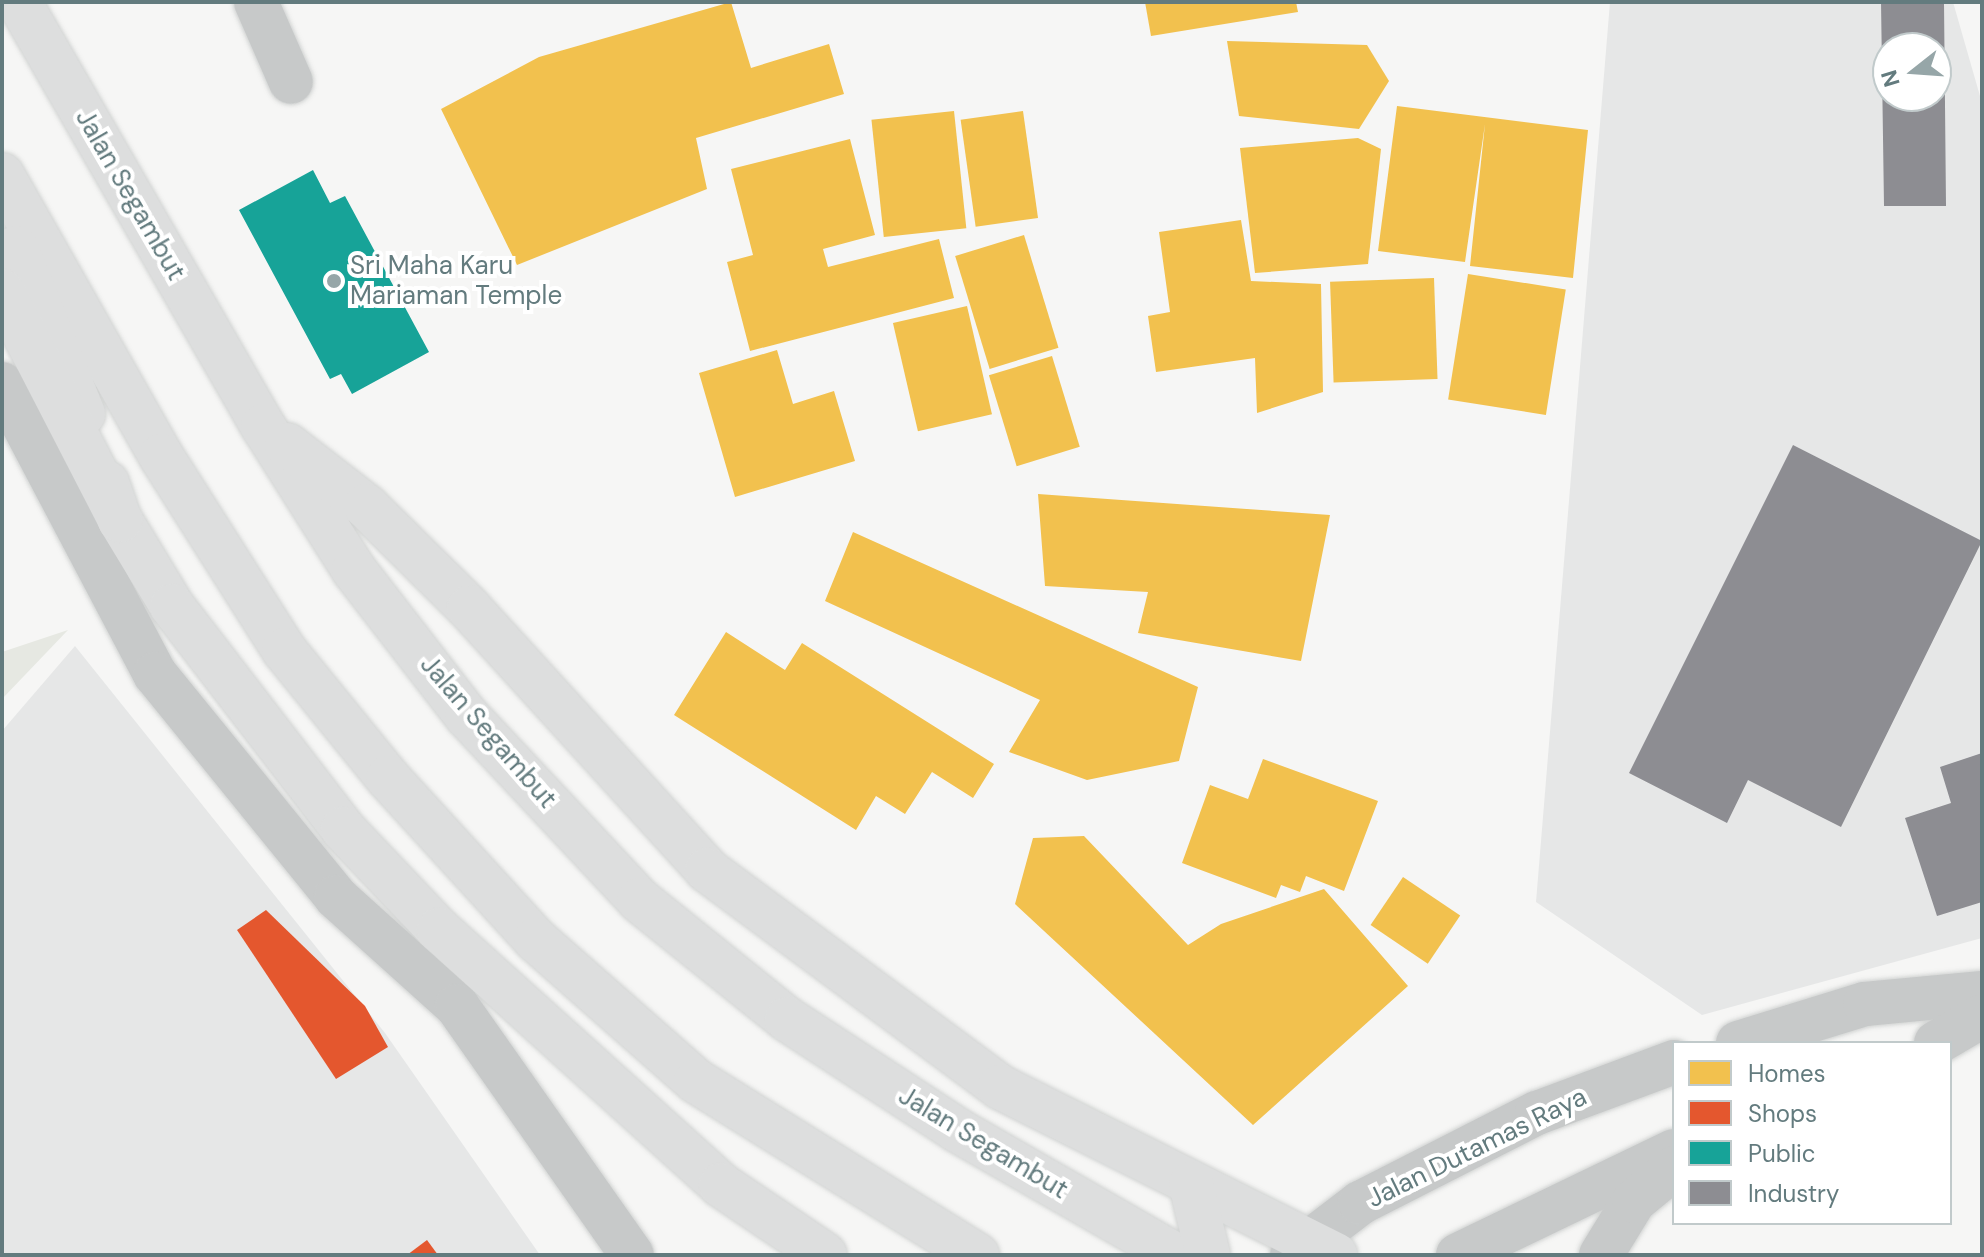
<!DOCTYPE html>
<style>
body{margin:0}
#map{position:relative;width:1984px;height:1257px;overflow:hidden;background:#f6f6f5;font-family:"DM Sans",sans-serif}
div>[style]{position:absolute}
.built>*{inset:0;background:#e6e7e7}
.green>*{inset:0;background:#e6e8e2}
.homes>*{inset:0;background:#f2c14e;transform-origin:0 0}
.shops>*{inset:0;background:#e4572e}
.public>*{inset:0;background:#17a398}
.industry>*{inset:0;background:#8d8d92}
.roads{filter:drop-shadow(0 0 2px #d1d3d2) drop-shadow(0 0 2px #d1d3d2)}
.minor>*{height:44px;margin:-22px;padding:0 22px;transform-origin:22px;border-radius:22px;background:#c7c9c9}
.major>*{height:44px;margin:-22px;padding:0 22px;transform-origin:22px;border-radius:22px;background:#dddede}
.highway>*{height:44px;margin:-22px;padding:0 22px;transform-origin:22px;border-radius:22px;background:#dddede}
.dots>*{width:22px;height:22px;translate:-50% -50%;box-sizing:border-box;border:4px solid #fff;border-radius:50%}
span{translate:-50% -50%;white-space:nowrap;text-align:center;line-height:1.15;-webkit-text-stroke:8px #fff;paint-order:stroke}
.street-label{font-size:26px;color:#637b7e}
.poi-label{font-size:26px;color:#637b7e}
.left{translate:0 -50%;text-align:left}
.frame{position:absolute;inset:0;border:4px solid #637b7e;pointer-events:none}
.legend{position:absolute;left:1672px;top:1041px;width:280px;height:184px;box-sizing:border-box;background:#fff;border:2px solid #c1cacb;margin:0;padding:10px 14px;list-style:none;font-size:24px;color:#637b7e}
.legend li{display:flex;align-items:center;gap:16px;height:40px}
.legend b{width:40px;border:2px solid #c1cacb}
.north{position:absolute;left:1872px;top:32px;width:80px;height:80px;box-sizing:border-box;background:#fff;border:2px solid #c1cacb;border-radius:50%;rotate:253deg;font-size:22px;font-weight:700;line-height:32px;text-align:center;color:#637b7e}
.north::after{content:'';display:block;margin:auto;width:28px;height:36px;background:#96a6a8;clip-path:polygon(50% 0,100% 100%,50% 72%,0 100%)}
</style>
<div id="map">
<div class="built">
<div style="clip-path:polygon(evenodd,1610px 2px,1953px 2px,1982px 103px,1982px 938px,1702px 1015px,1536px 902px,1610px 2px,1888px 48px,1936px 48px,1936px 96px,1888px 96px,1888px 48px)"></div>
<div style="clip-path:polygon(75px 646px,385px 1033px,540px 1255px,2px 1255px,2px 731px)"></div>
</div>
<div class="green">
<div style="clip-path:polygon(68px 630px,2px 699px,2px 652px)"></div>
</div>
<div class="homes">
<div style="clip-path:polygon(731px 2px,751px 68px,829px 44px,844px 94px,696px 138px,707px 189px,517px 265px,441px 109px,539px 57px)"></div>
<div style="clip-path:polygon(1145px 2px,1296px 2px,1298px 12px,1151px 36px)"></div>
<div style="clip-path:polygon(1227px 41px,1367px 45px,1389px 81px,1359px 129px,1239px 116px)"></div>
<div style="clip-path:polygon(1397px 106px,1588px 130px,1573px 278px,1470px 266px,1485px 124px,1465px 262px,1378px 251px)"></div>
<div style="left:954px;top:111px;width:118px;height:83px;rotate:84deg"></div>
<div style="left:1023px;top:111px;width:108px;height:63px;rotate:82deg"></div>
<div style="clip-path:polygon(1358px 138px,1381px 149px,1368px 264px,1255px 273px,1240px 148px)"></div>
<div style="clip-path:polygon(850px 139px,875px 235px,823px 249px,828px 267px,939px 239px,954px 298px,750px 351px,727px 262px,753px 255px,731px 169px)"></div>
<div style="clip-path:polygon(1241px 220px,1251px 281px,1321px 284px,1323px 392px,1257px 413px,1255px 358px,1156px 372px,1148px 316px,1170px 312px,1159px 232px)"></div>
<div style="left:1024px;top:235px;width:118px;height:72px;rotate:73deg"></div>
<div style="left:1468px;top:274px;width:99px;height:127px;rotate:9deg"></div>
<div style="left:1434px;top:278px;width:101px;height:104px;rotate:88deg"></div>
<div style="left:967px;top:306px;width:111px;height:76px;rotate:77deg"></div>
<div style="clip-path:polygon(777px 350px,793px 404px,834px 391px,855px 461px,735px 497px,699px 373px)"></div>
<div style="left:1052px;top:356px;width:95px;height:66px;rotate:73deg"></div>
<div style="clip-path:polygon(1038px 494px,1330px 515px,1301px 661px,1138px 633px,1148px 592px,1045px 586px)"></div>
<div style="clip-path:polygon(853px 532px,1198px 687px,1179px 761px,1087px 780px,1009px 752px,1040px 700px,825px 601px)"></div>
<div style="clip-path:polygon(726px 632px,785px 670px,802px 643px,994px 764px,973px 798px,932px 772px,905px 814px,876px 796px,856px 830px,674px 715px)"></div>
<div style="clip-path:polygon(1263px 759px,1378px 801px,1344px 891px,1306px 876px,1300px 892px,1281px 885px,1276px 898px,1182px 863px,1210px 785px,1248px 799px)"></div>
<div style="clip-path:polygon(1084px 836px,1188px 945px,1221px 924px,1324px 889px,1408px 986px,1253px 1125px,1015px 904px,1033px 838px)"></div>
<div style="left:1403px;top:877px;width:69px;height:58px;rotate:34deg"></div>
</div>
<div class="shops">
<div style="clip-path:polygon(266px 910px,365px 1006px,388px 1047px,336px 1079px,237px 930px)"></div>
<div style="clip-path:polygon(427px 1240px,438px 1255px,407px 1255px)"></div>
</div>
<div class="public">
<div style="clip-path:polygon(313px 170px,330px 203px,345px 196px,429px 352px,352px 394px,341px 374px,330px 379px,239px 210px)"></div>
</div>
<div class="industry">
<div style="clip-path:polygon(evenodd,1881px 2px,1944px 2px,1946px 206px,1884px 206px,1881px 2px,1888px 48px,1936px 48px,1936px 96px,1888px 96px,1888px 48px)"></div>
<div style="clip-path:polygon(1793px 445px,1982px 541px,1841px 827px,1748px 780px,1727px 823px,1629px 773px)"></div>
<div style="clip-path:polygon(1982px 753px,1982px 902px,1937px 916px,1905px 818px,1951px 803px,1940px 767px)"></div>
</div>
<div class="roads">
<div class="minor">
<div style="left:256px;top:2px;width:87px;rotate:66.4deg"></div>
<div style="left:2px;top:384px;width:328px;rotate:62.2deg"></div>
<div style="left:155px;top:674px;width:287px;rotate:50.9deg"></div>
<div style="left:336px;top:897px;width:163px;rotate:42deg"></div>
<div style="left:457px;top:1006px;width:304px;rotate:54.9deg"></div>
<div style="left:1738px;top:1043px;width:133px;rotate:-17.1deg"></div>
<div style="left:1865px;top:1004px;width:118px;rotate:-5.4deg"></div>
<div style="left:1936px;top:1043px;width:53px;rotate:-30.4deg"></div>
<div style="left:1292px;top:1255px;width:86px;rotate:-37.4deg"></div>
<div style="left:1360px;top:1203px;width:199px;rotate:-27deg"></div>
<div style="left:1537px;top:1113px;width:146px;rotate:-20.4deg"></div>
<div style="left:1458px;top:1255px;width:240px;rotate:-25.7deg"></div>
<div style="left:1601px;top:1255px;width:63px;rotate:-58.6deg"></div>
<div style="left:1634px;top:1201px;width:52px;rotate:-39.5deg"></div>
</div>
<div class="major">
<div style="left:19px;top:2px;width:489px;rotate:60.1deg"></div>
<div style="left:263px;top:426px;width:170px;rotate:57.7deg"></div>
<div style="left:354px;top:570px;width:185px;rotate:52.3deg"></div>
<div style="left:467px;top:716px;width:252px;rotate:46.9deg"></div>
<div style="left:639px;top:900px;width:190px;rotate:38.8deg"></div>
<div style="left:787px;top:1019px;width:203px;rotate:33.1deg"></div>
<div style="left:957px;top:1130px;width:251px;rotate:29.8deg"></div>
<div style="left:2px;top:175px;width:323px;rotate:60.5deg"></div>
<div style="left:161px;top:456px;width:230px;rotate:57.6deg"></div>
<div style="left:284px;top:650px;width:165px;rotate:50.9deg"></div>
<div style="left:388px;top:778px;width:219px;rotate:47.6deg"></div>
<div style="left:536px;top:940px;width:213px;rotate:41.4deg"></div>
<div style="left:696px;top:1081px;width:331px;rotate:31.8deg"></div>
<div style="left:16px;top:248px;width:179px;rotate:68deg"></div>
<div style="left:287px;top:445px;width:100px;rotate:37.7deg"></div>
<div style="left:366px;top:506px;width:145px;rotate:44.7deg"></div>
<div style="left:469px;top:608px;width:354px;rotate:47.7deg"></div>
<div style="left:707px;top:870px;width:365px;rotate:36.5deg"></div>
<div style="left:1000px;top:1087px;width:375px;rotate:26.6deg"></div>
<div style="left:107px;top:483px;width:39px;rotate:71deg"></div>
<div style="left:120px;top:520px;width:100px;rotate:58.8deg"></div>
<div style="left:172px;top:606px;width:281px;rotate:52.5deg"></div>
<div style="left:343px;top:829px;width:139px;rotate:46.5deg"></div>
<div style="left:439px;top:930px;width:380px;rotate:42.1deg"></div>
<div style="left:721px;top:1185px;width:125px;rotate:33.9deg"></div>
<div style="left:1191px;top:1184px;width:73px;rotate:76.5deg"></div>
</div>
<div class="highway">
<div style="left:2px;top:291px;width:258px;rotate:62.7deg"></div>
</div>
</div>
<div class="dots">
<div style="left:334px;top:281px;background:#96a6a8"></div>
</div>
<div class="street-label">
<span style="left:130px;top:195px;rotate:60deg">Jalan Segambut</span>
<span style="left:488px;top:732px;rotate:49deg">Jalan Segambut</span>
<span style="left:983px;top:1143px;rotate:31deg">Jalan Segambut</span>
<span style="left:1477px;top:1148px;rotate:-26deg">Jalan Dutamas Raya</span>
</div>
<div class="poi-label">
<span class="left" style="left:350px;top:281px">Sri Maha Karu<br>Mariaman Temple</span>
</div>
<div class="frame"></div>
<ul class="legend">
<li><b style="height:22px;background:#f2c14e"></b>Homes</li>
<li><b style="height:22px;background:#e4572e"></b>Shops</li>
<li><b style="height:22px;background:#17a398"></b>Public</li>
<li><b style="height:22px;background:#8d8d92"></b>Industry</li>
</ul>
<div class="north">N</div>
</div>
